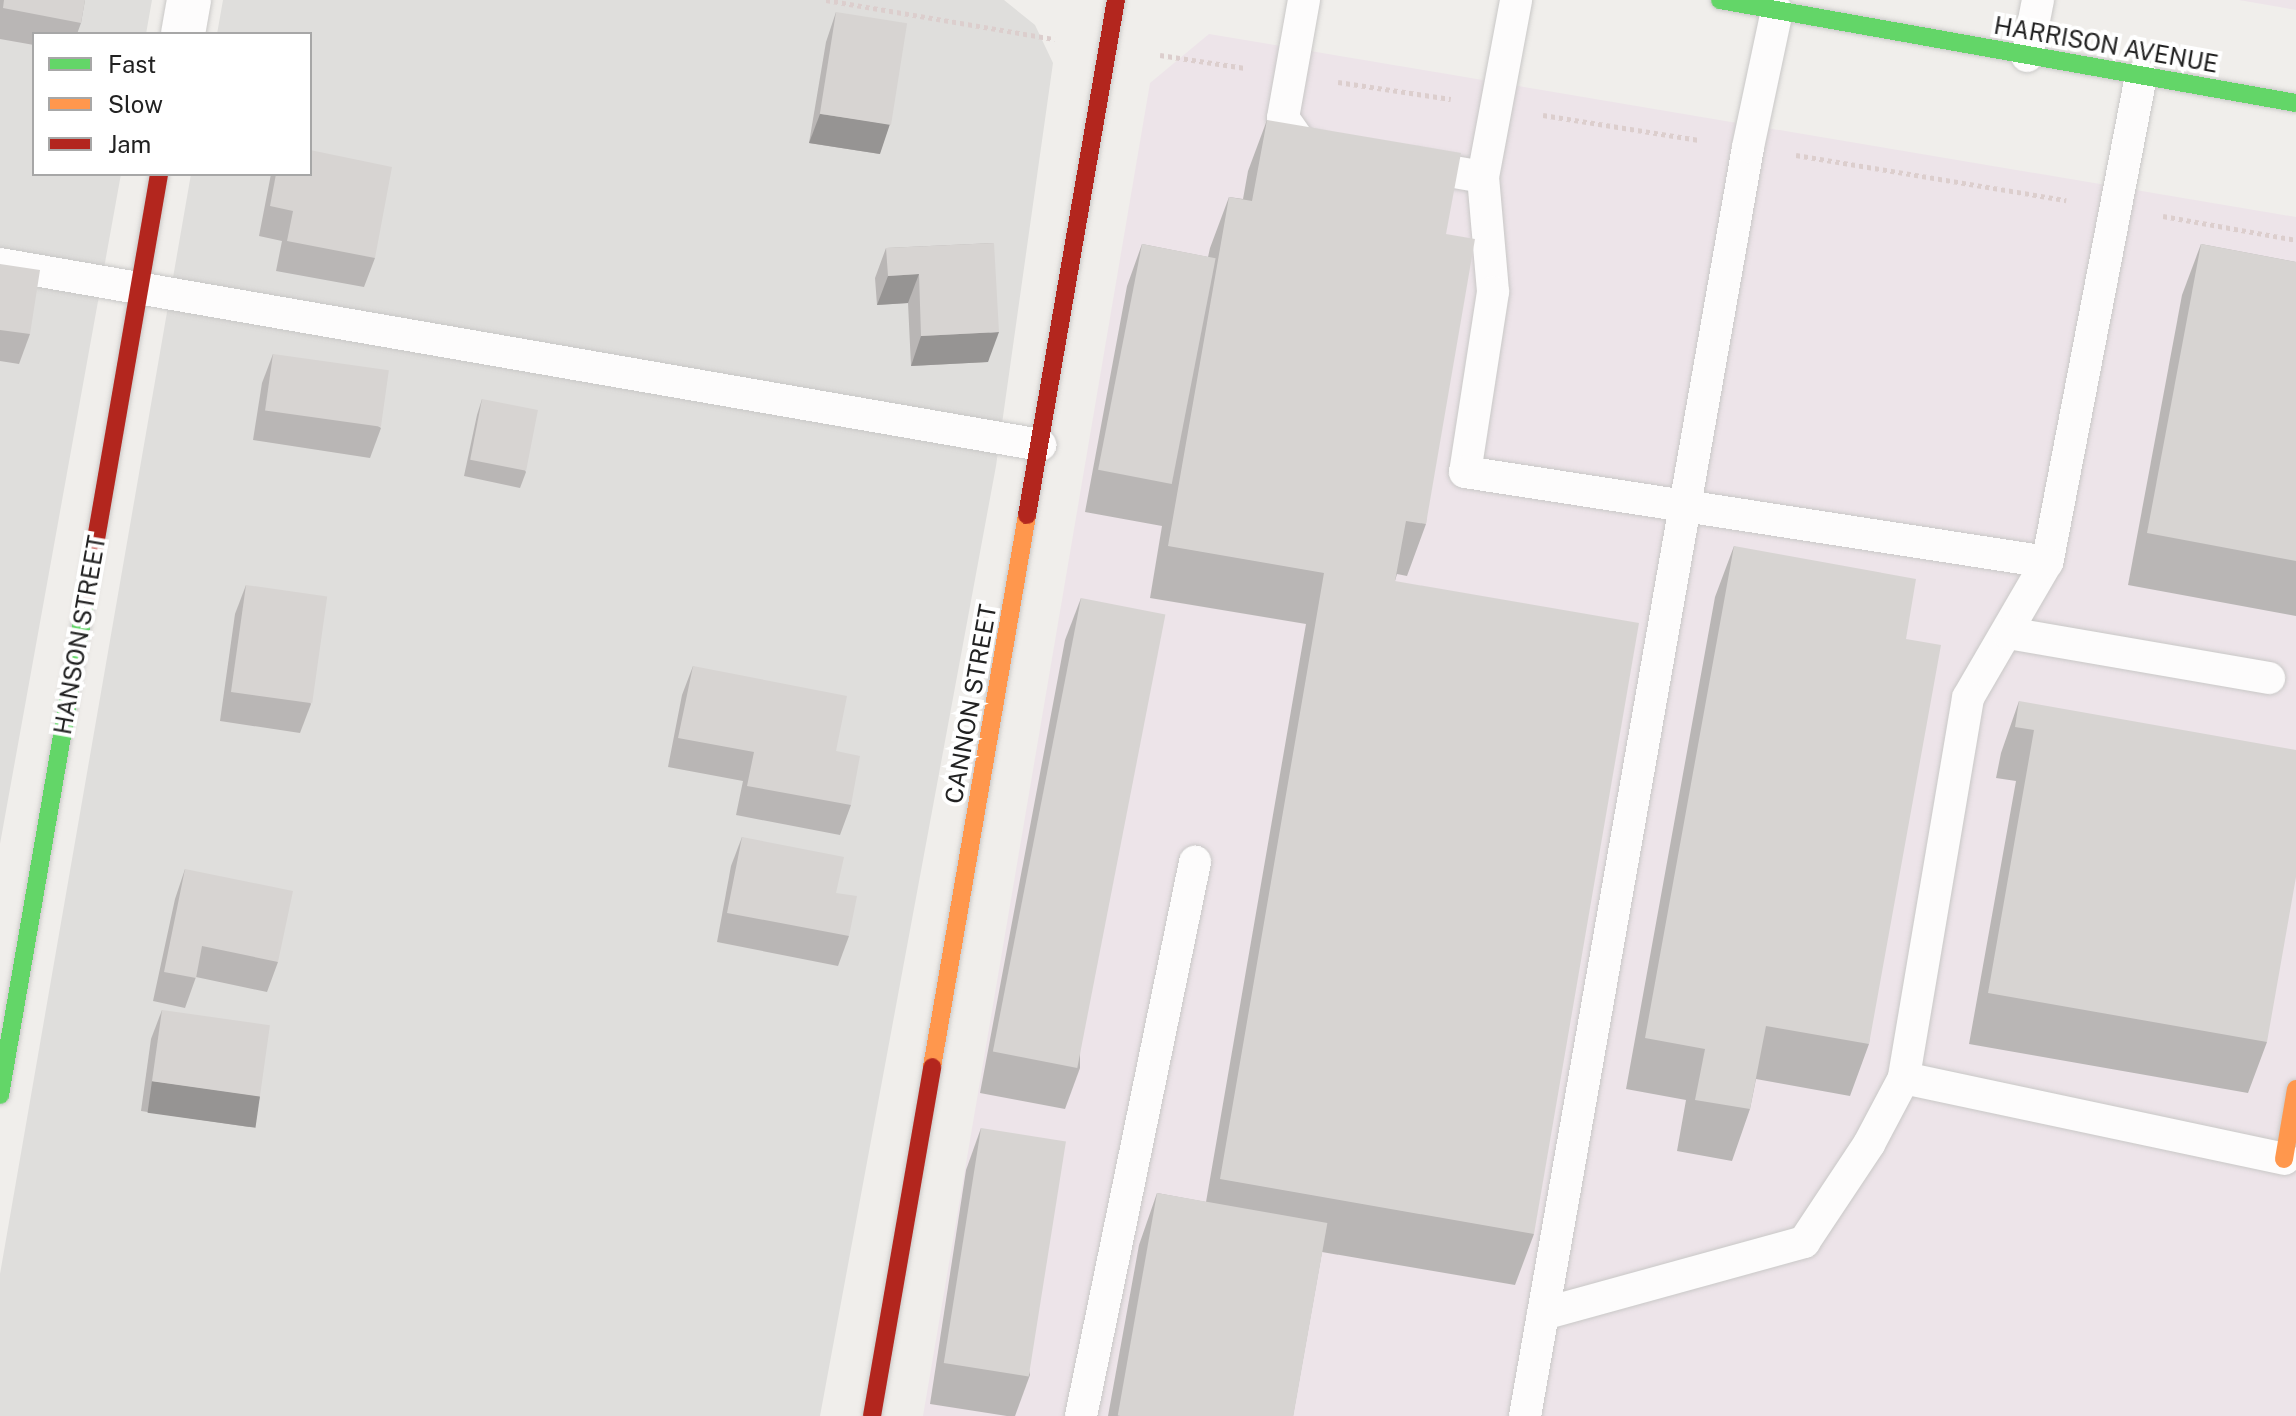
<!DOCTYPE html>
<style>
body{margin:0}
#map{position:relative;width:2296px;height:1416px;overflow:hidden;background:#f0eeeb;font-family:"Public Sans",sans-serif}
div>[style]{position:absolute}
.residential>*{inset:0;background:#dfdedc}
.industrial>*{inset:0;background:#ede4e9}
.path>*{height:5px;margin-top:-2.5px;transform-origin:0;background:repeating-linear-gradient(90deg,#dccecd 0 4px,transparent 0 8px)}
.roads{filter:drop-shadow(0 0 2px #c9c8c7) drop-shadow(0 0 2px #c9c8c7)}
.lane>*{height:32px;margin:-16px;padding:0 16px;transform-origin:16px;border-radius:16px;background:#fdfcfc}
.street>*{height:44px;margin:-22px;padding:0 22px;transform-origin:22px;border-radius:22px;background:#fdfcfc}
.fast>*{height:18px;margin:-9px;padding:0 9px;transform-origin:9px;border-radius:9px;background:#63d668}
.slow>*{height:18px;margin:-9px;padding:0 9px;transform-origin:9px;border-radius:9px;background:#ff974d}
.jam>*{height:18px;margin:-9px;padding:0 9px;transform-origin:9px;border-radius:9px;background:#b3261e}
.wall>*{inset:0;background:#b9b6b5}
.shaded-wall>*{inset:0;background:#969493;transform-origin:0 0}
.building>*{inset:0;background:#d7d4d2;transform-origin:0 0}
span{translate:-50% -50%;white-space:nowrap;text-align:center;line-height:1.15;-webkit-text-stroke:8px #fff;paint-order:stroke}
.street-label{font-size:24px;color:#222}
.legend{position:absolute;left:32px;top:32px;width:280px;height:144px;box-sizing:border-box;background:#fff;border:2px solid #a7a7a7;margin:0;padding:10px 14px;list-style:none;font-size:24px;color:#222}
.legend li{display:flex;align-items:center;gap:16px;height:40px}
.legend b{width:40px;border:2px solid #a7a7a7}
</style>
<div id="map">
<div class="residential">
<div style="clip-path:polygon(0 0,152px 0,146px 34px,34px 34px,34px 174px,121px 174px,0 844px)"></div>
<div style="clip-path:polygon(223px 0,1004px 0,1035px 25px,1053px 63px,996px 466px,820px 1416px,0 1416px,0 1274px,191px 174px,310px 174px,310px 34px,217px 34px)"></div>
</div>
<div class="industrial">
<div style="clip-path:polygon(2239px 0,2296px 0,2296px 10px)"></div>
<div style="clip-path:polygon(1209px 34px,2296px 217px,2296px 1416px,923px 1416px,1150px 83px)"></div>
</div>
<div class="path">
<div style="left:826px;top:0;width:232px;rotate:9.7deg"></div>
<div style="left:1160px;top:55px;width:86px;rotate:8.7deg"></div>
<div style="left:1338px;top:82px;width:114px;rotate:8.6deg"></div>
<div style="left:1543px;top:115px;width:158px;rotate:9.1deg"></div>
<div style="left:1796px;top:155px;width:274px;rotate:9.5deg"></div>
<div style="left:2163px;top:216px;width:135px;rotate:10.2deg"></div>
</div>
<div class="roads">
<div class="lane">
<div style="left:1304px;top:0;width:120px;rotate:100.1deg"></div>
<div style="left:1283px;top:118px;width:33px;rotate:55deg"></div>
<div style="left:1302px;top:145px;width:15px;rotate:11deg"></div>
<div style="left:2027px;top:56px;width:57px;rotate:-78.9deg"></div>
<div style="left:2141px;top:76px;width:495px;rotate:100.9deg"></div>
<div style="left:2047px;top:562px;width:157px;rotate:120.2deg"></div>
<div style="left:1968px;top:698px;width:385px;rotate:99.6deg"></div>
<div style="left:1904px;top:1078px;width:389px;rotate:12deg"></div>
<div style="left:1414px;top:165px;width:70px;rotate:9.9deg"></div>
<div style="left:1483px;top:177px;width:180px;rotate:-79.4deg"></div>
<div style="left:1483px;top:177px;width:115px;rotate:85deg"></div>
<div style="left:1493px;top:292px;width:182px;rotate:98.8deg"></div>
<div style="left:1465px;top:472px;width:589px;rotate:8.79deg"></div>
<div style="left:0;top:264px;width:1056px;rotate:9.87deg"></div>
<div style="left:2008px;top:633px;width:265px;rotate:9.8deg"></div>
<div style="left:1543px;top:1314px;width:271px;rotate:-15.4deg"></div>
<div style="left:1804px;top:1242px;width:118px;rotate:-56.4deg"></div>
<div style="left:1869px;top:1144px;width:75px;rotate:-62.1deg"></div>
<div style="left:1081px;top:1416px;width:566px;rotate:-78.37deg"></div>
<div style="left:1525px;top:1416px;width:1288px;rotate:-80.03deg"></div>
<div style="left:1748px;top:147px;width:139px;rotate:-78deg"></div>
</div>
<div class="street">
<div style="left:183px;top:34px;width:35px;rotate:-80deg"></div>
</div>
<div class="fast">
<div style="left:1720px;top:0;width:585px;rotate:10.14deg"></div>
<div style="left:0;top:1095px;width:505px;rotate:-80.2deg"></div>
</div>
<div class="slow">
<div style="left:932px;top:1067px;width:560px;rotate:-80.23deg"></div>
<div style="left:2284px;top:1159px;width:71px;rotate:-80.3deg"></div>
</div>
<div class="jam">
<div style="left:1027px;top:515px;width:523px;rotate:-80.2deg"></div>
<div style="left:86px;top:597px;width:429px;rotate:-80.2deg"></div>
<div style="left:872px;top:1416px;width:354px;rotate:-80.2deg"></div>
</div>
</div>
<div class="wall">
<div style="clip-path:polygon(0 0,85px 0,81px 23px,77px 34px,34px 34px,34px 45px,0 39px)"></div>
<div style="clip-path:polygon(836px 12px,880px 154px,809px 143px,826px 42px)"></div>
<div style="clip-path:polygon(1267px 120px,1446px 234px,1426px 524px,1407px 576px,1397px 574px,1395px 581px,1534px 1234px,1515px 1285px,1322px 1252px,1293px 1416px,1108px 1416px,1139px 1245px,1157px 1193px,1206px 1202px,1306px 624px,1150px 598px,1162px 526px,1085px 512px,1127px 286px,1142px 244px,1208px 257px,1210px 248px,1229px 197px,1243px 199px,1248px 171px)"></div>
<div style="clip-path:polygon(271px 174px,310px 174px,375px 258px,364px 287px,276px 271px,282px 241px,259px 236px)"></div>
<div style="clip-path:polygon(994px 243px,988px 362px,911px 366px,908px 303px,877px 305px,875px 278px,886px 248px)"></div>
<div style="clip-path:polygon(2201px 244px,2296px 262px,2296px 616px,2128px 585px,2182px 295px)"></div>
<div style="clip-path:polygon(0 264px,30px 334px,19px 364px,0 361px)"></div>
<div style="clip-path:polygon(273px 354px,381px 428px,370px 458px,253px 440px,262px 383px)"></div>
<div style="clip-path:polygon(482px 399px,526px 472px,520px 488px,464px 476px,477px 415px)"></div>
<div style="clip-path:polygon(1734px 546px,1906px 639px,1869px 1044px,1850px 1096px,1756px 1079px,1750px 1109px,1732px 1161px,1677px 1151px,1686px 1100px,1626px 1089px,1715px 597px)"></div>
<div style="clip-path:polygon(246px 585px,311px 704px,300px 733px,220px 721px,235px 614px)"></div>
<div style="clip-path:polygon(1081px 598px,1080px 1068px,1065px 1109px,980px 1093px,1065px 640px)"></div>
<div style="clip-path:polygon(693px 666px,836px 751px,851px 805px,840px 835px,736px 815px,743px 781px,668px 767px,682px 695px)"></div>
<div style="clip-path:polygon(2019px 701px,2267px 1042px,2248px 1093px,1969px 1044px,2016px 781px,1996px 778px,2001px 753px)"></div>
<div style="clip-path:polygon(742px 837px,836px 893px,849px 936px,838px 966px,717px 942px,731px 866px)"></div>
<div style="clip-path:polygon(185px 869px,278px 962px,267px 992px,196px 977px,185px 1008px,153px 1001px,175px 899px)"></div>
<div style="clip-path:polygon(162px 1010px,260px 1097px,249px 1127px,141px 1111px,151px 1039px)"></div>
<div style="clip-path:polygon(981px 1128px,1030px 1375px,1015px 1416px,1007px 1416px,930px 1404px,966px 1170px)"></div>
</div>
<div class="shaded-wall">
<div style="clip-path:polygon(820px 114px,890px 124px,880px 154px,809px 143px)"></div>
<div style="clip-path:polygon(919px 274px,908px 303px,877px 305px,888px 276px)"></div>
<div style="clip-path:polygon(999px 332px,988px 362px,911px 366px,921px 336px)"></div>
<div style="left:152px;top:1081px;width:109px;height:32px;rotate:8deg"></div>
</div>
<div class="building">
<div style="clip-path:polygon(4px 0,85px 0,81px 23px,3px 8px)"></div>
<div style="left:836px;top:12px;width:72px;height:103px;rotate:9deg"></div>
<div style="clip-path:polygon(1267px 120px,1461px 153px,1446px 234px,1475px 239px,1426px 524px,1406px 521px,1395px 581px,1639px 623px,1534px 1234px,1220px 1179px,1324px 573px,1168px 546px,1229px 197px,1252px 201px)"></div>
<div style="clip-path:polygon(310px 150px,392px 167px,375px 258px,287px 241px,293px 211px,270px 206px,276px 174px,310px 174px)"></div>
<div style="clip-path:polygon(994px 243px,999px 332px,921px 336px,919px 274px,888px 276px,886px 248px)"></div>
<div style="left:1142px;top:244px;width:75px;height:230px;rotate:11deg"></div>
<div style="clip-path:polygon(2201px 244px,2296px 262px,2296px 561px,2147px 533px)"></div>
<div style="clip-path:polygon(0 264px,40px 270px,30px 334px,0 330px)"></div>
<div style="left:273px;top:354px;width:117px;height:57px;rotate:8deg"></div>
<div style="left:482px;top:399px;width:57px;height:62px;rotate:11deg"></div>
<div style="clip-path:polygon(1734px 546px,1916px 579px,1906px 639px,1941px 645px,1869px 1044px,1766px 1026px,1750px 1109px,1695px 1100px,1705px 1049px,1645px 1038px)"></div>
<div style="left:246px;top:585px;width:82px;height:108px;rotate:8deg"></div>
<div style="left:1081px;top:598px;width:86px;height:462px;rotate:11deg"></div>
<div style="clip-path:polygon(693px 666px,847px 696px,836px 751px,860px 756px,851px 805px,747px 786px,754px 752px,678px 738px)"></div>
<div style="clip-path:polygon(2019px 701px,2296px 750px,2296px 877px,2267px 1042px,1988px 993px,2034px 730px,2015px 727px)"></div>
<div style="clip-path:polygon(742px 837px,844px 857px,836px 893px,857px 896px,849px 936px,727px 913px)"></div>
<div style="clip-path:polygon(185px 869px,293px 891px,278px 962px,202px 946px,196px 978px,164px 972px)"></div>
<div style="left:162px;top:1010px;width:109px;height:72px;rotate:8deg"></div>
<div style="left:981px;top:1128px;width:86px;height:238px;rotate:9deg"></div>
<div style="left:1157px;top:1193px;width:173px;height:226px;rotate:10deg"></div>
</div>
<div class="street-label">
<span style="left:2106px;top:45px;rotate:10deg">HARRISON AVENUE</span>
<span style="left:80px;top:635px;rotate:-80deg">HANSON STREET</span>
<span style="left:971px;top:704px;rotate:-80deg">CANNON STREET</span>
</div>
<ul class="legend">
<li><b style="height:10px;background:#63d668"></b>Fast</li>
<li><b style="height:10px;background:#ff974d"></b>Slow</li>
<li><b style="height:10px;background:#b3261e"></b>Jam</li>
</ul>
</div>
